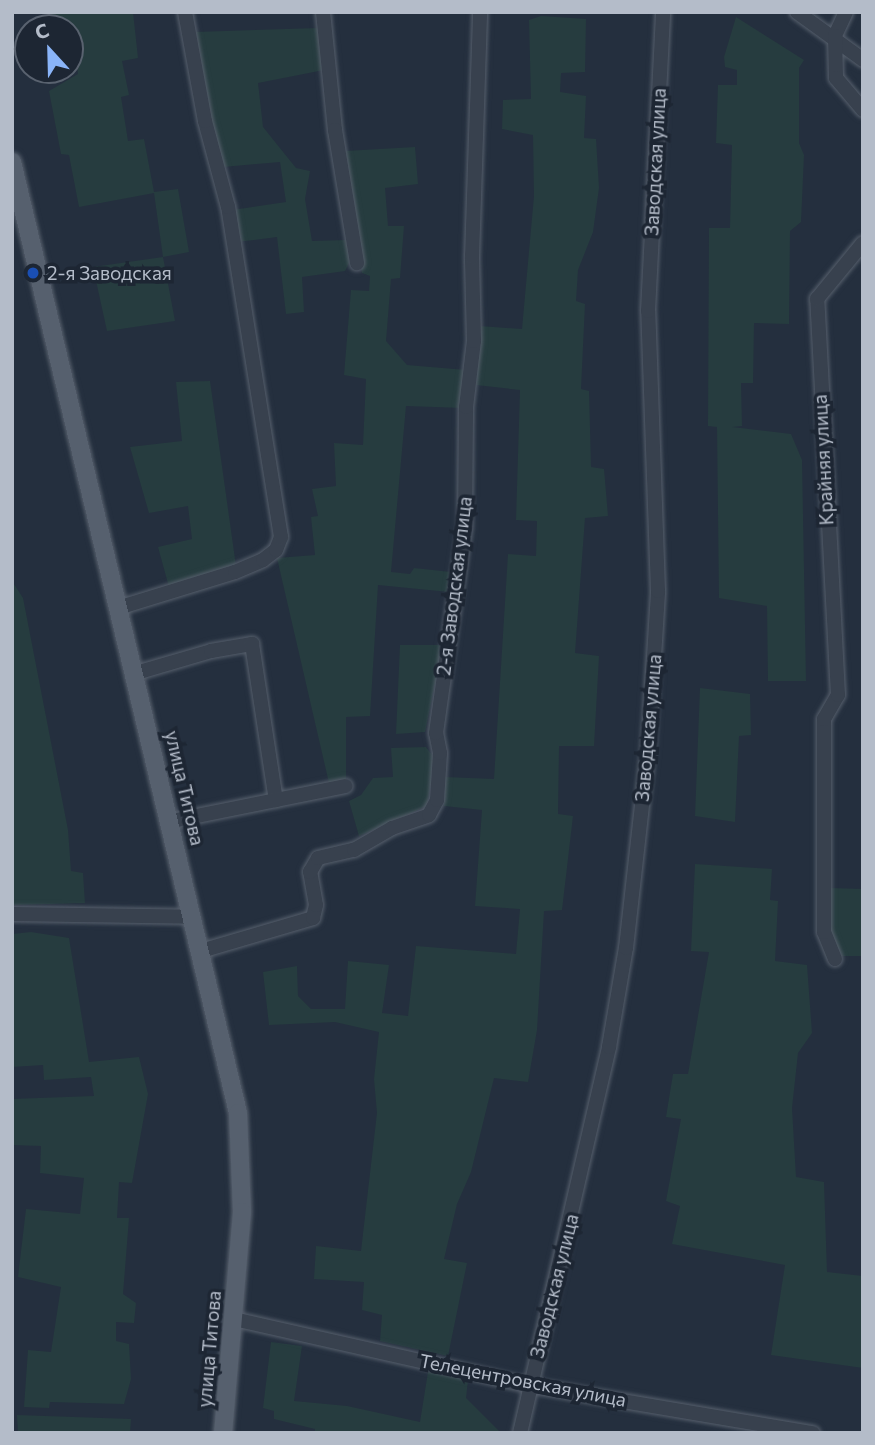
<!DOCTYPE html>
<meta charset="utf-8">
<style>
body{margin:0}
#map{position:relative;width:875px;height:1445px;overflow:hidden;background:#242f3e;font-family:Commissioner,sans-serif}
div>[style]{position:absolute}
.green>*{inset:0;background:#263c3f}
.roads{filter:drop-shadow(0 0 2px #565f6c) drop-shadow(0 0 2px #565f6c)}
.minor>*{height:14px;margin:-7px;padding:0 7px;transform-origin:7px;border-radius:7px;background:#38414e}
.major>*{height:18px;margin:-9px;padding:0 9px;transform-origin:9px;border-radius:9px;background:#56606e}
.dots>*{width:19px;height:19px;translate:-50% -50%;box-sizing:border-box;border:4px solid #1d2633;border-radius:50%}
span{translate:-50% -50%;white-space:nowrap;text-align:center;line-height:1.15;-webkit-text-stroke:7px #1d2633;paint-order:stroke}
.street-label{font-size:19px;color:#b4bcc9}
.poi-label{font-size:19px;color:#b4bcc9}
.left{translate:0 -50%;text-align:left}
.frame{position:absolute;inset:0;border:14px solid #b4bcc9;pointer-events:none}
.north{position:absolute;left:14px;top:14px;width:70px;height:70px;box-sizing:border-box;background:#1d2633;border:2px solid #59626f;border-radius:50%;rotate:338deg;font-size:19px;font-weight:700;line-height:28px;text-align:center;color:#b4bcc9}
.north::after{content:'';display:block;margin:auto;width:24px;height:32px;background:#8ab4f8;clip-path:polygon(50% 0,100% 100%,50% 72%,0 100%)}
</style>
<div id="map">
<div class="green">
<div style="clip-path:polygon(49px 12px,133px 12px,138px 58px,122px 61px,129px 95px,121px 97px,128px 141px,144px 139px,154px 192px,178px 189px,189px 252px,163px 257px,175px 321px,107px 331px,93px 267px,163px 257px,154px 193px,79px 207px,69px 155px,61px 154px,49px 91px,78px 74px,75px 45px,70px 45px,70px 28px,61px 28px)"></div>
<div style="clip-path:polygon(541px 16px,586px 19px,585px 72px,561px 73px,560px 92px,586px 96px,584px 138px,596px 139px,599px 188px,593px 232px,578px 270px,576px 301px,585px 304px,581px 389px,589px 391px,591px 467px,604px 469px,608px 516px,585px 518px,575px 653px,599px 656px,594px 746px,559px 746px,558px 814px,573px 816px,562px 910px,544px 911px,537px 1030px,528px 1082px,494px 1078px,471px 1172px,457px 1204px,444px 1259px,467px 1263px,448px 1356px,380px 1341px,382px 1315px,362px 1310px,364px 1282px,314px 1279px,316px 1246px,361px 1251px,377px 1113px,374px 1079px,379px 1032px,335px 1022px,269px 1025px,263px 972px,297px 966px,298px 996px,311px 1009px,345px 1009px,348px 961px,389px 965px,382px 1013px,408px 1016px,416px 946px,516px 954px,520px 909px,475px 906px,482px 810px,444px 806px,445px 777px,494px 779px,508px 554px,536px 556px,537px 521px,516px 520px,520px 390px,476px 385px,480px 326px,522px 329px,534px 196px,533px 135px,502px 129px,503px 100px,531px 99px,529px 20px)"></div>
<div style="clip-path:polygon(736px 17px,804px 60px,799px 68px,799px 143px,804px 155px,801px 222px,790px 231px,789px 324px,754px 323px,753px 383px,741px 383px,742px 426px,732px 427px,791px 434px,802px 460px,806px 681px,768px 681px,767px 606px,719px 598px,717px 427px,708px 426px,709px 228px,730px 228px,732px 145px,716px 143px,718px 85px,737px 85px,737px 70px,725px 67px,724px 57px)"></div>
<div style="clip-path:polygon(319px 28px,324px 70px,258px 83px,263px 127px,296px 168px,310px 171px,305px 199px,312px 241px,346px 240px,352px 257px,345px 271px,302px 277px,304px 312px,286px 314px,277px 237px,237px 242px,232px 210px,286px 202px,280px 162px,223px 167px,212px 132px,196px 32px)"></div>
<div style="clip-path:polygon(415px 147px,418px 184px,385px 188px,388px 226px,404px 226px,400px 278px,391px 279px,386px 341px,407px 365px,466px 370px,463px 408px,406px 406px,391px 572px,410px 574px,414px 568px,451px 572px,449px 592px,378px 585px,370px 716px,346px 717px,346px 780px,329px 783px,277px 558px,315px 555px,311px 517px,318px 516px,312px 489px,336px 486px,334px 443px,363px 445px,366px 379px,344px 375px,351px 290px,369px 291px,370px 276px,362px 273px,345px 151px)"></div>
<div style="clip-path:polygon(210px 381px,236px 566px,169px 587px,158px 547px,192px 539px,188px 506px,149px 513px,130px 447px,182px 441px,176px 382px)"></div>
<div style="clip-path:polygon(12px 581px,23px 598px,68px 830px,71px 871px,83px 873px,85px 903px,12px 905px)"></div>
<div style="clip-path:polygon(400px 645px,443px 645px,425px 732px,396px 734px)"></div>
<div style="clip-path:polygon(700px 688px,750px 694px,751px 735px,739px 736px,735px 822px,695px 816px)"></div>
<div style="clip-path:polygon(426px 747px,435px 759px,427px 806px,359px 836px,349px 801px,361px 795px,373px 778px,393px 777px,391px 748px)"></div>
<div style="clip-path:polygon(695px 864px,772px 869px,770px 900px,778px 901px,775px 961px,807px 965px,812px 1033px,798px 1053px,792px 1108px,796px 1177px,824px 1182px,827px 1272px,863px 1276px,863px 1368px,771px 1355px,785px 1265px,672px 1244px,680px 1206px,666px 1201px,681px 1119px,666px 1117px,673px 1074px,688px 1074px,709px 952px,691px 951px)"></div>
<div style="clip-path:polygon(830px 888px,863px 889px,863px 956px,842px 956px,829px 931px)"></div>
<div style="clip-path:polygon(31px 932px,69px 938px,89px 1062px,139px 1057px,148px 1094px,132px 1183px,119px 1182px,117px 1218px,129px 1218px,123px 1294px,136px 1303px,134px 1323px,116px 1322px,116px 1341px,129px 1344px,131px 1379px,124px 1404px,50px 1402px,49px 1408px,24px 1407px,28px 1350px,51px 1352px,61px 1287px,18px 1277px,26px 1209px,80px 1214px,84px 1178px,40px 1173px,41px 1146px,12px 1145px,12px 1099px,94px 1096px,91px 1077px,44px 1080px,43px 1065px,12px 1067px,12px 934px)"></div>
<div style="clip-path:polygon(271px 1342px,302px 1346px,294px 1401px,347px 1406px,420px 1422px,428px 1372px,468px 1380px,466px 1398px,501px 1433px,315px 1433px,315px 1429px,274px 1419px,274px 1411px,263px 1408px)"></div>
<div style="clip-path:polygon(17px 1415px,131px 1419px,130px 1433px,18px 1433px)"></div>
</div>
<div class="roads">
<div class="minor">
<div style="left:323px;top:12px;width:119px;rotate:84.2deg"></div>
<div style="left:335px;top:130px;width:135px;rotate:80.6deg"></div>
<div style="left:797px;top:12px;width:82px;rotate:36deg"></div>
<div style="left:846px;top:12px;width:26px;rotate:115deg"></div>
<div style="left:835px;top:36px;width:42px;rotate:88.6deg"></div>
<div style="left:836px;top:78px;width:42px;rotate:49.8deg"></div>
<div style="left:121px;top:607px;width:119px;rotate:-17.1deg"></div>
<div style="left:235px;top:572px;width:30px;rotate:-23deg"></div>
<div style="left:263px;top:560px;width:16px;rotate:-38deg"></div>
<div style="left:276px;top:550px;width:14px;rotate:-69deg"></div>
<div style="left:281px;top:537px;width:334px;rotate:-99.1deg"></div>
<div style="left:228px;top:207px;width:89px;rotate:-105deg"></div>
<div style="left:205px;top:121px;width:111px;rotate:-100.4deg"></div>
<div style="left:136px;top:673px;width:78px;rotate:-16.3deg"></div>
<div style="left:211px;top:651px;width:42px;rotate:-9.7deg"></div>
<div style="left:252px;top:644px;width:158px;rotate:81.3deg"></div>
<div style="left:172px;top:821px;width:177px;rotate:-11.4deg"></div>
<div style="left:12px;top:914px;width:181px;rotate:0.9deg"></div>
<div style="left:201px;top:951px;width:117px;rotate:-16.4deg"></div>
<div style="left:313px;top:918px;width:13px;rotate:-77deg"></div>
<div style="left:316px;top:905px;width:34px;rotate:-100deg"></div>
<div style="left:310px;top:872px;width:16px;rotate:-60deg"></div>
<div style="left:318px;top:858px;width:37px;rotate:-13deg"></div>
<div style="left:354px;top:850px;width:44px;rotate:-30.1deg"></div>
<div style="left:392px;top:828px;width:39px;rotate:-19deg"></div>
<div style="left:429px;top:815px;width:17px;rotate:-62deg"></div>
<div style="left:437px;top:800px;width:47px;rotate:-86.3deg"></div>
<div style="left:440px;top:753px;width:20px;rotate:-101deg"></div>
<div style="left:436px;top:733px;width:209px;rotate:-82deg"></div>
<div style="left:465px;top:526px;width:119px;rotate:-89.5deg"></div>
<div style="left:466px;top:407px;width:66px;rotate:-83.1deg"></div>
<div style="left:474px;top:341px;width:84px;rotate:-91.4deg"></div>
<div style="left:472px;top:257px;width:245px;rotate:-88.1deg"></div>
<div style="left:835px;top:959px;width:29px;rotate:-112deg"></div>
<div style="left:824px;top:932px;width:213px;rotate:-90deg"></div>
<div style="left:824px;top:719px;width:28px;rotate:-60deg"></div>
<div style="left:838px;top:695px;width:397px;rotate:-93deg"></div>
<div style="left:817px;top:299px;width:72px;rotate:-50.6deg"></div>
<div style="left:234px;top:1319px;width:301px;rotate:12.7deg"></div>
<div style="left:528px;top:1385px;width:289px;rotate:9.6deg"></div>
<div style="left:520px;top:1433px;width:396px;rotate:-77deg"></div>
<div style="left:609px;top:1047px;width:100px;rotate:-80.3deg"></div>
<div style="left:626px;top:948px;width:197px;rotate:-83.6deg"></div>
<div style="left:648px;top:752px;width:161px;rotate:-86.4deg"></div>
<div style="left:658px;top:591px;width:280px;rotate:-92deg"></div>
<div style="left:648px;top:311px;width:299px;rotate:-87.1deg"></div>
</div>
<div class="major">
<div style="left:12px;top:162px;width:977px;rotate:76.63deg"></div>
<div style="left:238px;top:1113px;width:99px;rotate:87.7deg"></div>
<div style="left:242px;top:1212px;width:222px;rotate:94.9deg"></div>
</div>
</div>
<div class="dots">
<div style="left:33px;top:273px;background:#1a4fb4"></div>
</div>
<div class="street-label">
<span style="left:655px;top:162px;rotate:-87deg">Заводская улица</span>
<span style="left:823px;top:460px;rotate:-93deg">Крайняя улица</span>
<span style="left:454px;top:586px;rotate:-83deg">2-я Заводская улица</span>
<span style="left:648px;top:728px;rotate:-85deg">Заводская улица</span>
<span style="left:185px;top:788px;rotate:77deg">улица Титова</span>
<span style="left:554px;top:1286px;rotate:-76deg">Заводская улица</span>
<span style="left:209px;top:1349px;rotate:-85deg">улица Титова</span>
<span style="left:523px;top:1380px;rotate:11deg">Телецентровская улица</span>
</div>
<div class="poi-label">
<span class="left" style="left:47px;top:273px">2-я Заводская</span>
</div>
<div class="frame"></div>
<div class="north">С</div>
</div>
